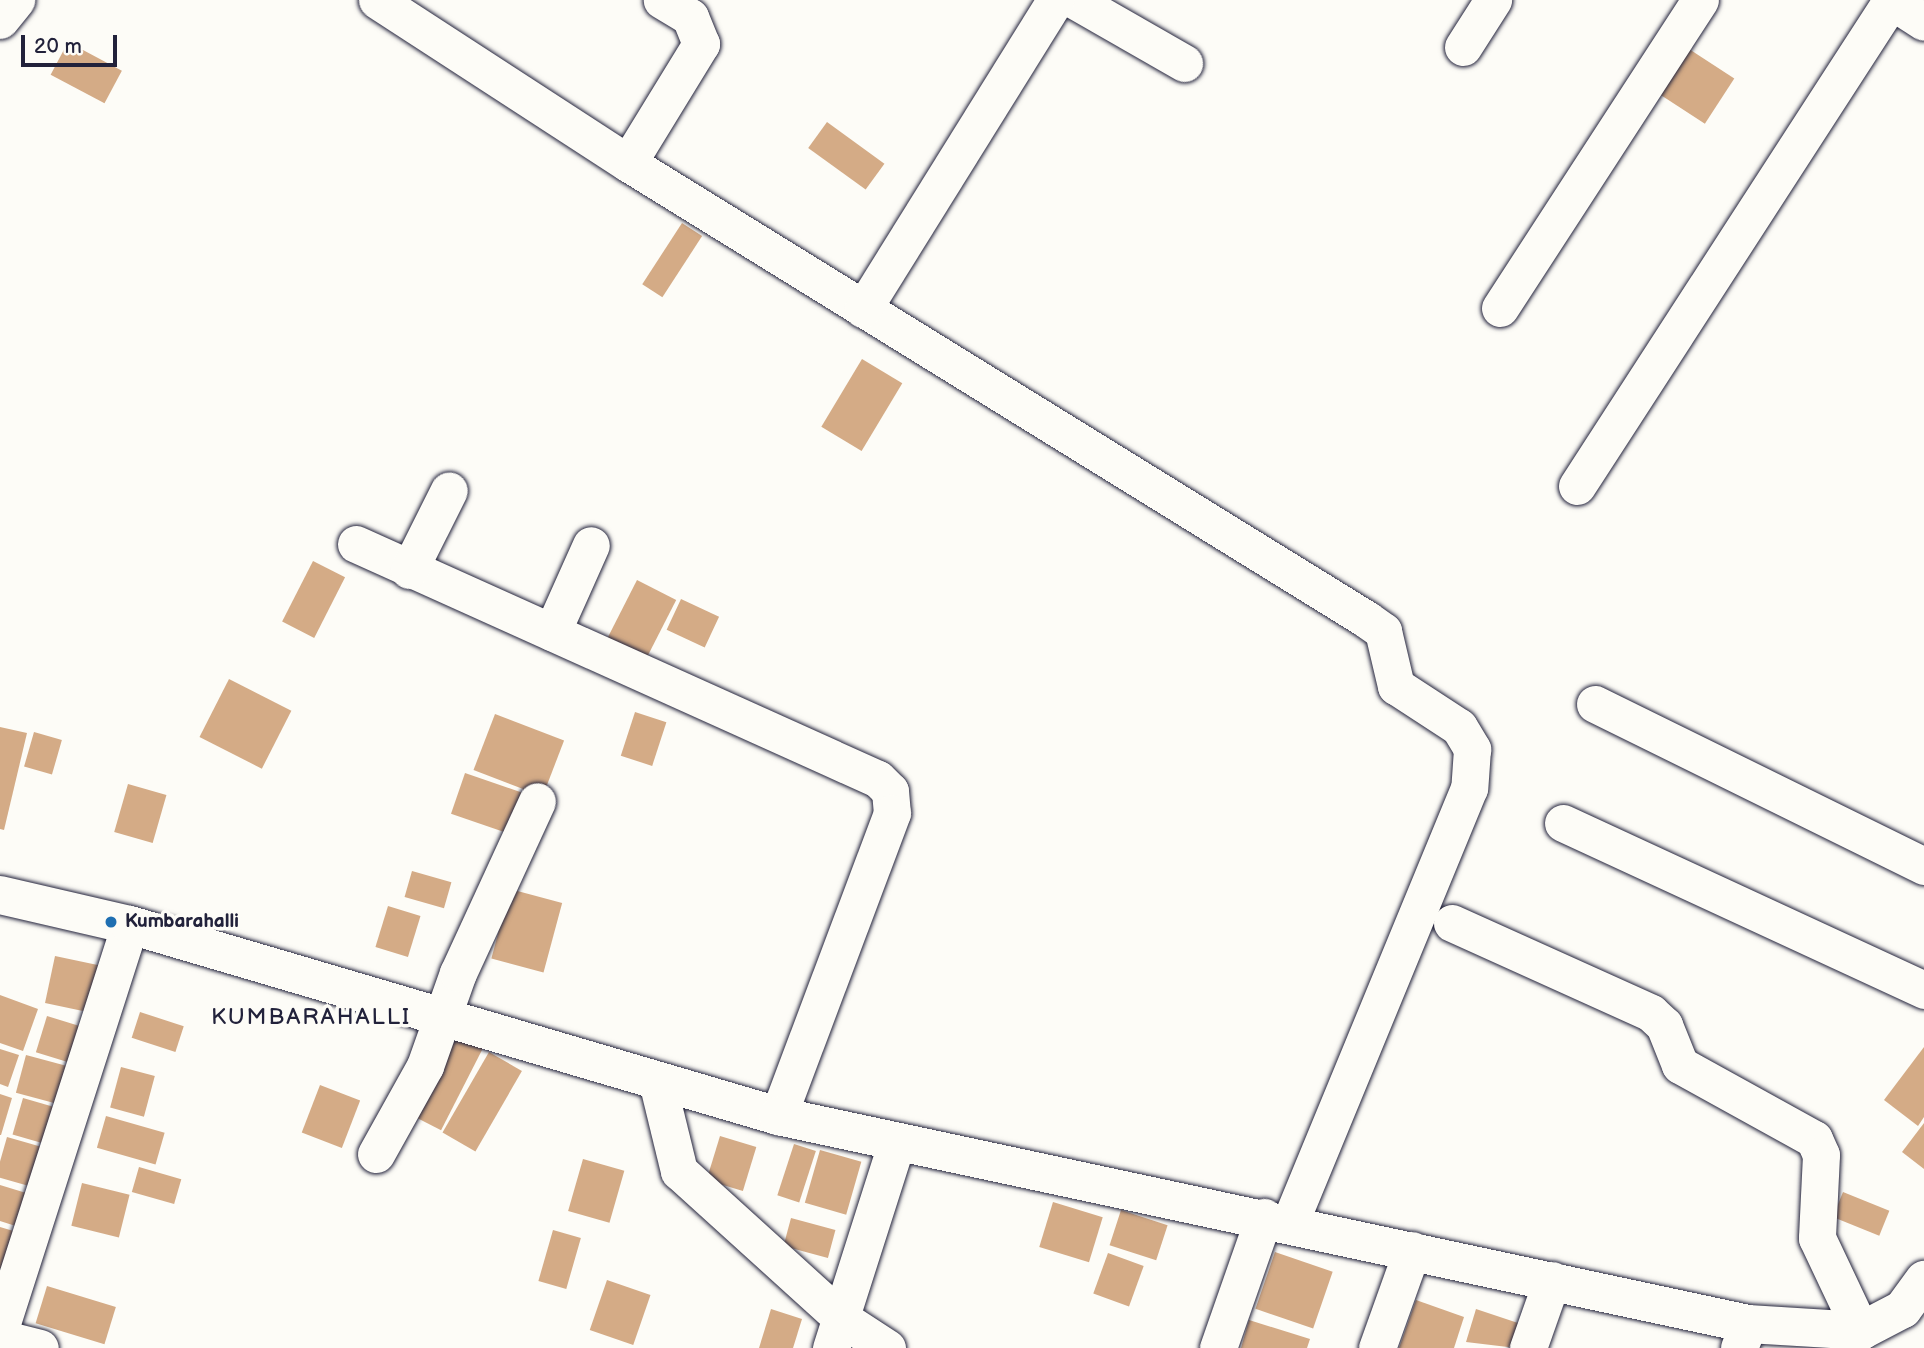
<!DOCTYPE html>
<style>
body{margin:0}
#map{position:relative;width:1924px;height:1348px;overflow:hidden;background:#fdfcf7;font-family:"Balsamiq Sans",sans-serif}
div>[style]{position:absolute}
.building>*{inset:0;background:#d4ab86;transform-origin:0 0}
.roads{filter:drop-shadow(0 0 2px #22223b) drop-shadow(0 0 2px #22223b)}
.minor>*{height:37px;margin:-18.5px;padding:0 18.5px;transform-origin:18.5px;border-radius:18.5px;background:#fdfcf7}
.tertiary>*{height:38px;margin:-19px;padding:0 19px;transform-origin:19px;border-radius:19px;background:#fdfcf7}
.dots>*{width:19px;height:19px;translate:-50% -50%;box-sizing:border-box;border:4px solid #fdfcf7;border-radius:50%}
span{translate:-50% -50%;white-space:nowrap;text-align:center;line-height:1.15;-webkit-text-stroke:7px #fdfcf7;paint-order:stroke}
.poi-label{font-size:19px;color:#22223b;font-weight:700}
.left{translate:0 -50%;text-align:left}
.quarter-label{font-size:23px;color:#22223b;letter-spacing:2px}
.scale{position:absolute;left:21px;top:35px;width:96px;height:32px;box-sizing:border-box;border:4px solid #22223b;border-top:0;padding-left:9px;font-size:21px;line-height:24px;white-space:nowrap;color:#22223b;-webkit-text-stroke:5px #fdfcf7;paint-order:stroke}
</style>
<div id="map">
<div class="building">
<div style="left:68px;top:42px;width:61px;height:37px;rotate:28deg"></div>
<div style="left:1689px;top:49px;width:54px;height:54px;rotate:33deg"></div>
<div style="left:827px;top:122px;width:71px;height:32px;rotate:36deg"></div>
<div style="left:682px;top:223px;width:24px;height:73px;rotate:33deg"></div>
<div style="left:862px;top:359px;width:47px;height:79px;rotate:31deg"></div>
<div style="left:313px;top:561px;width:36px;height:68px;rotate:27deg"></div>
<div style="left:637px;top:580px;width:44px;height:79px;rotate:27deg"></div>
<div style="left:681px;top:599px;width:42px;height:34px;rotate:25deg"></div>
<div style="left:229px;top:679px;width:70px;height:65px;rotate:27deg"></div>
<div style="left:635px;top:712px;width:33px;height:46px;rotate:18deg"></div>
<div style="left:495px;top:714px;width:74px;height:60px;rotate:21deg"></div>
<div style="clip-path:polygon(0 727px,27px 733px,4px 830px,0 829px)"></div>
<div style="left:34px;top:732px;width:29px;height:36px;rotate:16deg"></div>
<div style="left:465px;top:773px;width:60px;height:43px;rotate:19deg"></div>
<div style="left:128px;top:784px;width:40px;height:50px;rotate:16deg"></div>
<div style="left:412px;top:871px;width:41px;height:27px;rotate:16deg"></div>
<div style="left:510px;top:889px;width:54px;height:72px;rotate:15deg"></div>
<div style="left:388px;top:906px;width:34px;height:43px;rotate:17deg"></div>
<div style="left:55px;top:956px;width:52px;height:48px;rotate:12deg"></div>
<div style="clip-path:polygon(0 995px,38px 1009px,23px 1051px,0 1043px)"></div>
<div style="left:140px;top:1012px;width:46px;height:27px;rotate:18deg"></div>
<div style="left:47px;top:1016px;width:45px;height:38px;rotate:17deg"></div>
<div style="left:453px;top:1032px;width:34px;height:93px;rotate:27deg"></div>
<div style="clip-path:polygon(1924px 1047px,1924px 1117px,1918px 1126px,1884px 1100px)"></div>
<div style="clip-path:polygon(0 1049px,19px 1055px,8px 1087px,0 1084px)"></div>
<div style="left:489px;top:1052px;width:38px;height:93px;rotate:30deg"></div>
<div style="left:26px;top:1055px;width:53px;height:39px;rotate:15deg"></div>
<div style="left:121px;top:1067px;width:35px;height:42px;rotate:15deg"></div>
<div style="left:320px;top:1085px;width:43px;height:51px;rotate:21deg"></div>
<div style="clip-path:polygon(0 1094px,12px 1098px,1px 1135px,0 1135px)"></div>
<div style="left:23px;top:1098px;width:45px;height:38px;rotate:16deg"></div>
<div style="left:106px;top:1116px;width:61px;height:33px;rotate:16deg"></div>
<div style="clip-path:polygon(1924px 1123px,1924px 1169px,1902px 1152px)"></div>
<div style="left:720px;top:1136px;width:38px;height:46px;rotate:17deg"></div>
<div style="left:7px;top:1137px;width:50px;height:41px;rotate:16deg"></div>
<div style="left:794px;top:1144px;width:23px;height:54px;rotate:18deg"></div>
<div style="left:820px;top:1150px;width:43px;height:55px;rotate:16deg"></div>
<div style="left:583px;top:1159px;width:43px;height:54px;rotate:16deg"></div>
<div style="left:139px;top:1167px;width:44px;height:26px;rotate:16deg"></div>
<div style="left:82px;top:1183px;width:49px;height:44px;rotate:14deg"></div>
<div style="clip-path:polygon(0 1185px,36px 1196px,25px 1229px,0 1221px)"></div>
<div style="left:1843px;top:1192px;width:50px;height:27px;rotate:22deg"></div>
<div style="left:1053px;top:1202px;width:52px;height:47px;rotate:17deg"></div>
<div style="left:1121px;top:1210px;width:49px;height:37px;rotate:18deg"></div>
<div style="left:791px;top:1218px;width:46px;height:29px;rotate:15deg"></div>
<div style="clip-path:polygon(0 1227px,27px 1235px,15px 1272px,0 1268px)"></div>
<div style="left:553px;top:1230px;width:29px;height:53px;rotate:16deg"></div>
<div style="left:1275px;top:1252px;width:61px;height:60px;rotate:19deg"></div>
<div style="left:1108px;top:1253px;width:38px;height:43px;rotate:20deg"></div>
<div style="left:607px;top:1280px;width:46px;height:53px;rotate:19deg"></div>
<div style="left:47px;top:1286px;width:72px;height:39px;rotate:17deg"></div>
<div style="clip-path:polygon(1416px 1300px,1464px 1317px,1454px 1348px,1399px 1348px)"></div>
<div style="clip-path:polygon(771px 1309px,802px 1319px,793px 1348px,759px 1348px)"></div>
<div style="clip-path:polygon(1476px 1309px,1524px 1325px,1516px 1348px,1466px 1342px)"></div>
<div style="clip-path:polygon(1249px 1320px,1310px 1339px,1307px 1348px,1241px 1348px)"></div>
</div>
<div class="roads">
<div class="minor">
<div style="left:377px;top:0;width:299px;rotate:33deg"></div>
<div style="left:628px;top:163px;width:868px;rotate:31.71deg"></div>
<div style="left:1366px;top:619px;width:21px;rotate:35deg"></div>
<div style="left:1383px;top:631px;width:57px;rotate:76.7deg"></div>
<div style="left:1396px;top:686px;width:75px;rotate:33.1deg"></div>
<div style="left:1459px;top:727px;width:26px;rotate:59deg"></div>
<div style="left:1472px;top:749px;width:39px;rotate:94deg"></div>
<div style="left:1469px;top:788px;width:470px;rotate:112.4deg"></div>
<div style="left:1074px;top:0;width:127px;rotate:29.8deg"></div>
<div style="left:1890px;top:0;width:40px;rotate:32.9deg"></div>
<div style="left:0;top:20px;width:26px;rotate:-51deg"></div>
<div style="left:1463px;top:47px;width:56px;rotate:-57.4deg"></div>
<div style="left:628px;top:163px;width:140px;rotate:-58.5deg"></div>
<div style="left:701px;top:44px;width:29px;rotate:-112deg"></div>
<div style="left:690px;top:17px;width:33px;rotate:-149deg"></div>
<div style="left:1500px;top:308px;width:367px;rotate:-57deg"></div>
<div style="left:863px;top:309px;width:364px;rotate:-58.1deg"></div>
<div style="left:1577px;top:486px;width:578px;rotate:-57.08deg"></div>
<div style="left:356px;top:544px;width:572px;rotate:24.24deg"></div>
<div style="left:878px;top:779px;width:17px;rotate:45deg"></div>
<div style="left:890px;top:791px;width:22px;rotate:85deg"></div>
<div style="left:892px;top:813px;width:324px;rotate:110.6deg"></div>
<div style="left:409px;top:570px;width:89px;rotate:-63.4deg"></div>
<div style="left:552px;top:632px;width:95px;rotate:-65.9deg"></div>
<div style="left:1595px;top:704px;width:367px;rotate:26.2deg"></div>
<div style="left:1563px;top:823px;width:398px;rotate:24.8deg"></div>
<div style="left:1452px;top:923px;width:218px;rotate:24.3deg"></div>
<div style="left:1651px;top:1013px;width:18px;rotate:43deg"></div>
<div style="left:1664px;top:1025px;width:43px;rotate:68.2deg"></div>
<div style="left:1680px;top:1065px;width:153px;rotate:28.9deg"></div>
<div style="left:1814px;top:1139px;width:17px;rotate:66deg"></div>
<div style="left:1821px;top:1155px;width:83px;rotate:92.8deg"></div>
<div style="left:1817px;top:1238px;width:103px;rotate:64.7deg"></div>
<div style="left:658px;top:1085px;width:89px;rotate:76.3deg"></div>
<div style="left:679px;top:1171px;width:219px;rotate:42.2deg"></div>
<div style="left:841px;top:1318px;width:55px;rotate:33.1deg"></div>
<div style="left:376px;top:1154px;width:101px;rotate:-60.9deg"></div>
<div style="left:425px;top:1066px;width:99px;rotate:-70.5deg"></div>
<div style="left:458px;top:973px;width:189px;rotate:-65.3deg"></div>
<div style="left:0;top:1329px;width:424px;rotate:-72.2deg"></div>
<div style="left:0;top:1338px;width:41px;rotate:14deg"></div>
<div style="left:831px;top:1348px;width:214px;rotate:-72.3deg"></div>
<div style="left:1218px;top:1348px;width:139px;rotate:-70.7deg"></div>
<div style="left:1377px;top:1348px;width:104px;rotate:-70.3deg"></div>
<div style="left:1528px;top:1348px;width:72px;rotate:-70.6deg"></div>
<div style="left:1739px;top:1348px;width:26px;rotate:-69deg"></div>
</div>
<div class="tertiary">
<div style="left:0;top:895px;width:133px;rotate:13deg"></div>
<div style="left:130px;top:925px;width:676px;rotate:16.42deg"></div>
<div style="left:778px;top:1116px;width:992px;rotate:12.1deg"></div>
<div style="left:1748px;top:1324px;width:113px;rotate:3.5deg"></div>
<div style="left:1861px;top:1331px;width:47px;rotate:-27.6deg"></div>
<div style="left:1903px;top:1309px;width:36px;rotate:-54deg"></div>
</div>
</div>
<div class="dots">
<div style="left:111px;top:922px;background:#1f6fb2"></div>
</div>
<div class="poi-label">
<span class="left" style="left:125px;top:922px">Kumbarahalli</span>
</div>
<div class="quarter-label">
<span style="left:311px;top:1017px">KUMBARAHALLI</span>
</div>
<div class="scale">20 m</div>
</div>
